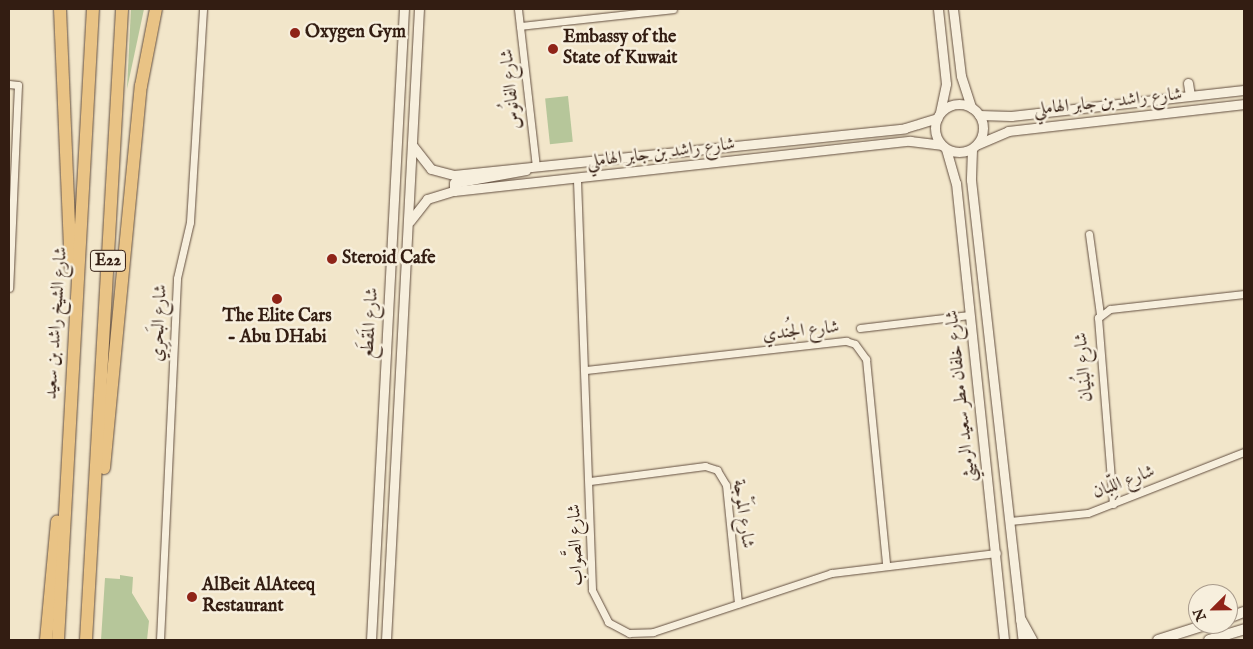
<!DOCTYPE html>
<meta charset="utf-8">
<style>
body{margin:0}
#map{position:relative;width:1253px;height:649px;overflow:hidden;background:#f2e6ca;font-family:"IM FELL English",Amiri,serif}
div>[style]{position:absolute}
.green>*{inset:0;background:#b6c69a;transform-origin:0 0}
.roads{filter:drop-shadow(0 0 1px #634f40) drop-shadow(0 0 1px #634f40)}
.minor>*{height:7px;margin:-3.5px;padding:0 3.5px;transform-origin:3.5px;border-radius:3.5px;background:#f7efdd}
.tertiary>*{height:9px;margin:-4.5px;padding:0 4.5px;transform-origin:4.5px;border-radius:4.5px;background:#f7efdd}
.tertiary>.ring{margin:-4.5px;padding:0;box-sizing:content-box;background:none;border:9px solid #f7efdd;border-radius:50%}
.secondary>*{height:10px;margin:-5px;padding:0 5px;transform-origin:5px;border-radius:5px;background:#f7efdd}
.trunk>*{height:12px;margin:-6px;padding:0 6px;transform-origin:6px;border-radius:6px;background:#e9c385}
.dots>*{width:14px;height:14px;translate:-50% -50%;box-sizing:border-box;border:2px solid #f7efdd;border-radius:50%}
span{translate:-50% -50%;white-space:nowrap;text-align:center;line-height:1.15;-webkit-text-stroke:5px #f7efdd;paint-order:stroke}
.shield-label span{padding:1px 4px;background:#f7efdd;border:1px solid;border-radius:4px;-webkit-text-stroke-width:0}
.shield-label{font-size:16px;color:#331d12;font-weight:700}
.poi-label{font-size:18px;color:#331d12;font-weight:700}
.left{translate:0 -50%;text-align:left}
.street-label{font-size:18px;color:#331d12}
.frame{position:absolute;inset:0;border:10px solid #331d12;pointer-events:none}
.north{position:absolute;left:1188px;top:584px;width:50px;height:50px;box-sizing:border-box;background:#f7efdd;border:1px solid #a99b8c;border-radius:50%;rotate:247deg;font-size:14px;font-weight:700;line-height:20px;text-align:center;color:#331d12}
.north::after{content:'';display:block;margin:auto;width:18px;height:22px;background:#8f2418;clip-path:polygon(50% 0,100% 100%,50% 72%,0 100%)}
</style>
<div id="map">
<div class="green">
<div style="clip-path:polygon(131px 9px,144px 9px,127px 89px)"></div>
<div style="left:568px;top:96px;width:46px;height:23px;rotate:84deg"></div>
<div style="clip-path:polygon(120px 575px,133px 577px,132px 593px,149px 621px,147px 640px,101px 640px,105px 578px,120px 579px)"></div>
</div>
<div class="roads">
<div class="minor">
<div style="left:518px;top:9px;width:158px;rotate:83.5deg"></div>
<div style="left:520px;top:26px;width:154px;rotate:-6.3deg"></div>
<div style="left:9px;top:84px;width:9px;rotate:6deg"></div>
<div style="left:18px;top:85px;width:203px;rotate:92.5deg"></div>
<div style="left:577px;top:180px;width:410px;rotate:87.9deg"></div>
<div style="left:592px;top:590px;width:36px;rotate:63deg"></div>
<div style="left:608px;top:622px;width:24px;rotate:28deg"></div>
<div style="left:629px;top:633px;width:24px;rotate:-2deg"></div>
<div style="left:653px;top:632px;width:188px;rotate:-18.3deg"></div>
<div style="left:831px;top:573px;width:167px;rotate:-6.9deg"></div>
<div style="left:1089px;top:234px;width:81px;rotate:82.2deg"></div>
<div style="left:860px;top:328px;width:110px;rotate:-6.8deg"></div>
<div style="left:586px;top:370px;width:262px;rotate:-6.4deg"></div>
<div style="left:846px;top:341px;width:9px;rotate:18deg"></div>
<div style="left:855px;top:344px;width:19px;rotate:54deg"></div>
<div style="left:866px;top:359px;width:206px;rotate:84.4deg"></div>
<div style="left:590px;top:481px;width:116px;rotate:-7.4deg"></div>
<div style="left:705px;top:466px;width:13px;rotate:18deg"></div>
<div style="left:717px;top:470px;width:17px;rotate:59deg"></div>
<div style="left:726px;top:485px;width:119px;rotate:84.2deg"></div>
<div style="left:1113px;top:504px;width:187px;rotate:-94.6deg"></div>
<div style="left:1098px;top:318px;width:15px;rotate:-37deg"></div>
<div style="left:1110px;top:309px;width:135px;rotate:-6.4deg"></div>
<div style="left:1010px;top:521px;width:78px;rotate:-5.9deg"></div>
<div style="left:1088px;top:513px;width:168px;rotate:-21.4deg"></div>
<div style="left:160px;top:640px;width:362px;rotate:-87.3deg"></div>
<div style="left:177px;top:278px;width:57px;rotate:-76.9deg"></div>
<div style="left:190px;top:222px;width:213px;rotate:-86.5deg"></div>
</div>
<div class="tertiary">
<div style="left:938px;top:9px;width:75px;rotate:83.9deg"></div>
<div style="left:946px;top:84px;width:29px;rotate:102deg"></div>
<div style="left:953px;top:9px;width:67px;rotate:83.2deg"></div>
<div style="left:961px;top:76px;width:33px;rotate:72deg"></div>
<div style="left:1188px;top:83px;width:12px;rotate:81deg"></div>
<div class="ring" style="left:935px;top:104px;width:39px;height:39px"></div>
<div style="left:979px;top:115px;width:32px;rotate:2deg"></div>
<div style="left:1011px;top:116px;width:234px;rotate:-6.4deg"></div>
<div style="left:978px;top:144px;width:33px;rotate:-23deg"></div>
<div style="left:1008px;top:131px;width:238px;rotate:-6.5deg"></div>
<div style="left:413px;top:146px;width:29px;rotate:52deg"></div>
<div style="left:431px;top:169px;width:24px;rotate:15deg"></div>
<div style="left:454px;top:175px;width:453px;rotate:-5.9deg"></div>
<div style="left:905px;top:128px;width:34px;rotate:-17deg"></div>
<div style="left:946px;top:149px;width:35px;rotate:74deg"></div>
<div style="left:956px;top:183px;width:460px;rotate:84deg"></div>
<div style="left:972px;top:149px;width:31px;rotate:92deg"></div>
<div style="left:971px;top:180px;width:463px;rotate:83.6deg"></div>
<div style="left:454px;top:191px;width:8px;rotate:-90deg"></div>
<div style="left:454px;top:183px;width:73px;rotate:-10.2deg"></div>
<div style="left:410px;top:221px;width:28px;rotate:-52deg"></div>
<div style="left:427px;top:199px;width:28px;rotate:-17deg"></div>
<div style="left:454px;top:191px;width:459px;rotate:-6.3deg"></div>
<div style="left:910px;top:141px;width:31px;rotate:7deg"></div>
<div style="left:371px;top:640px;width:632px;rotate:-87.01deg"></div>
<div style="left:386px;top:640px;width:632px;rotate:-87.01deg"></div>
</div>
<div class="secondary">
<div style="left:1228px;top:618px;width:17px;rotate:-21deg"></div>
<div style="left:1021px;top:620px;width:23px;rotate:61deg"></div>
<div style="left:1158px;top:640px;width:52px;rotate:-17.7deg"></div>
<div style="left:1209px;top:640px;width:37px;rotate:-17deg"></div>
</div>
<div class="trunk">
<div style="left:60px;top:9px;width:259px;rotate:87.6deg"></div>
<div style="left:104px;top:468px;width:384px;rotate:-84.5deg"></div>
<div style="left:141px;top:86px;width:78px;rotate:-79deg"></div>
<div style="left:46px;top:640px;width:119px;rotate:-84.7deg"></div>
<div style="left:58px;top:640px;width:632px;rotate:-86.83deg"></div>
<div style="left:86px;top:640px;width:632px;rotate:-86.73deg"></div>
</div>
</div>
<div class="dots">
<div style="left:295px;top:33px;background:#8f2418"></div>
<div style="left:553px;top:49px;background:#8f2418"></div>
<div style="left:332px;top:259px;background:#8f2418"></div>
<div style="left:277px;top:299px;background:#8f2418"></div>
<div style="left:192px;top:597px;background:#8f2418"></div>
</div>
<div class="shield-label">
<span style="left:108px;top:261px">E22</span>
</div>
<div class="poi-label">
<span class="left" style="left:305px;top:33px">Oxygen Gym</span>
<span class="left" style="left:563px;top:49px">Embassy of the<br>State of Kuwait</span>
<span class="left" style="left:342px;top:259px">Steroid Cafe</span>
<span style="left:277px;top:328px">The Elite Cars<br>- Abu DHabi</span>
<span class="left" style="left:202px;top:597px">AlBeit AlAteeq<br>Restaurant</span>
</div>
<div class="street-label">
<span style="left:512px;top:89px;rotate:-96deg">شارع الفانُوس</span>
<span style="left:1108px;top:103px;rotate:-6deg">شارع راشد بن جابر الهاملي</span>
<span style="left:661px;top:154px;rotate:-7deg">شارع راشد بن جابر الهاملي</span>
<span style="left:57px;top:323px;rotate:-86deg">شارع الشيخ راشد بن سعيد</span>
<span style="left:160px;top:323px;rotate:-87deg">شارع البَحرِي</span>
<span style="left:371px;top:323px;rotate:-86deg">شارع المَقطَع</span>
<span style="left:801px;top:332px;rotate:-6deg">شارع الجُندي</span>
<span style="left:1085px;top:367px;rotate:-95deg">شارع البُنيان</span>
<span style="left:962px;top:396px;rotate:-96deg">شارع خلفان مطر سعيد الرميثي</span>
<span style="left:1124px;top:483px;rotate:-21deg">شارع اللِّبان</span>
<span style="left:742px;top:514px;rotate:82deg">شارع المَوْجة</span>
<span style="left:577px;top:545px;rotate:-92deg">شارع الصَّواب</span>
</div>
<div class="frame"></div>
<div class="north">N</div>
</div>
